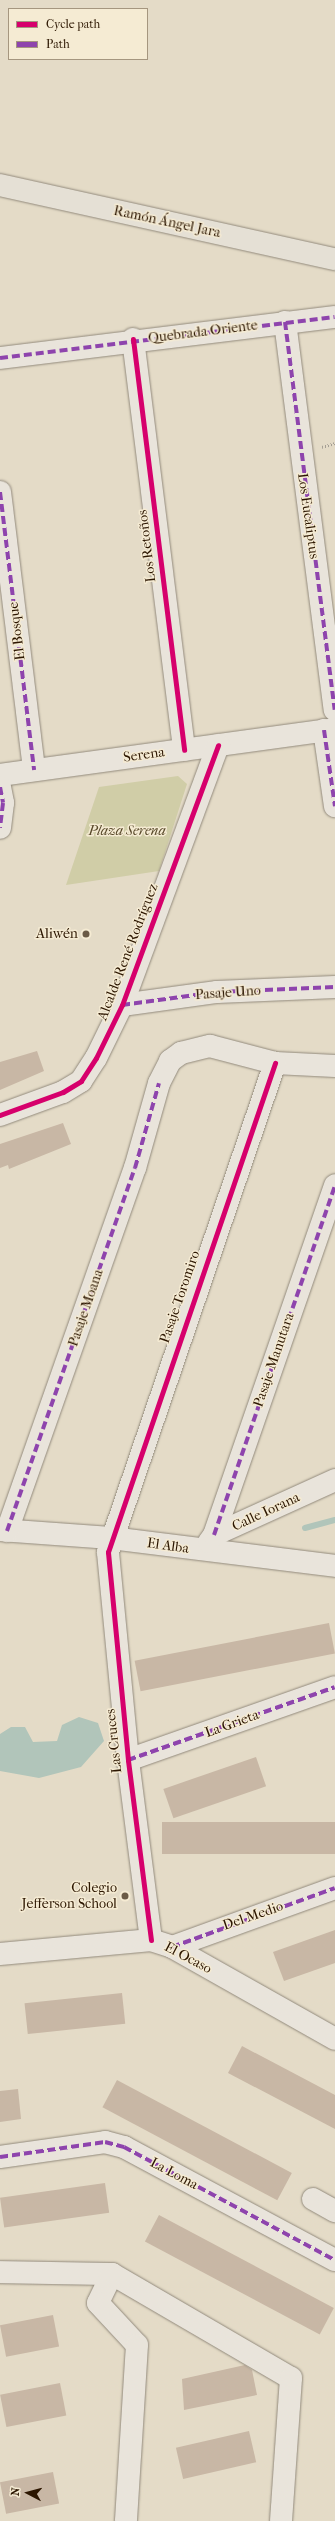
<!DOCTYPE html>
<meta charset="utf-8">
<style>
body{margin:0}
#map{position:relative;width:335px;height:2521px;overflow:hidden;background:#e4dbc7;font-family:"IM FELL French Canon",serif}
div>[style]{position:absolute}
.green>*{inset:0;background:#d0cda7}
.water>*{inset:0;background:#b1c5ba}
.stream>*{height:6px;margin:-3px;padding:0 3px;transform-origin:3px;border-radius:3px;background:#b1c5ba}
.building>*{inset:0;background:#c8b7a5;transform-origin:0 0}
.path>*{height:2.5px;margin-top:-1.25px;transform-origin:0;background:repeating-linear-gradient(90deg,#a49e94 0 1px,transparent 0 3px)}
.roads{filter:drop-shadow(0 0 1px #928a7c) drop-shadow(0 0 1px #928a7c)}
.minor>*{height:22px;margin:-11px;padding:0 11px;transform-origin:11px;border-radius:11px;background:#e9e4db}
.major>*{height:22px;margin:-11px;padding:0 11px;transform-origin:11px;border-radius:11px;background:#e5e0d5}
.quiet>*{height:4px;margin-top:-2px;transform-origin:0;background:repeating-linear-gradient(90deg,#8e44ad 0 8px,transparent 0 12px)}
.cycleway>*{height:5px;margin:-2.5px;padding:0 2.5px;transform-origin:2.5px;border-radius:2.5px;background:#d6006c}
.dots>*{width:11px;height:11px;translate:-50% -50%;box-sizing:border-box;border:2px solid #f5ebd3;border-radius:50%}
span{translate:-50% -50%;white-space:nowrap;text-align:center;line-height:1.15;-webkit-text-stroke:3px #f5ebd3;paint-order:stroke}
.street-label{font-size:14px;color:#2c1600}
.park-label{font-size:14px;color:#58492a;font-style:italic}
.poi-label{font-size:14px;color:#2c1600}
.right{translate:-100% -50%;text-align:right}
.legend{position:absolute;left:8px;top:8px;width:140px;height:52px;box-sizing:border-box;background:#f5ebd3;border:1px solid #a5967f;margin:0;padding:5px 7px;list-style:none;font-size:12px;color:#2c1600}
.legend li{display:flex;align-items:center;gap:8px;height:20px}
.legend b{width:20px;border:1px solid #a5967f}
.north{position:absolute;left:8px;top:2473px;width:40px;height:40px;-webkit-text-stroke:3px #f5ebd3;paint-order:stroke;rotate:276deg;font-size:11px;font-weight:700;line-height:16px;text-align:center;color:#2c1600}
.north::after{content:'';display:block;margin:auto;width:14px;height:18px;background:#2c1600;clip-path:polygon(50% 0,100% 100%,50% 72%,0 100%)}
</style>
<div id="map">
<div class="green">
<div style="clip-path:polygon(178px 776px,187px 784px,159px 871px,66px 885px,99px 787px)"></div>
</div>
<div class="water">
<div style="clip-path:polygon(79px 1717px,98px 1723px,104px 1741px,81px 1767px,39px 1778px,0 1771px,0 1734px,11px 1727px,25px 1727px,33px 1742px,57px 1741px,62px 1725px)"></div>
</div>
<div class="stream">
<div style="left:305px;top:1528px;width:31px;rotate:-15deg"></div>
</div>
<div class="building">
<div style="clip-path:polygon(37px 1051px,44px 1071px,0 1090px,0 1062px)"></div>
<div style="clip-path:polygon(63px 1123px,71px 1144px,9px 1169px,8px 1165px,0 1168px,0 1144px)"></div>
<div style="left:329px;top:1623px;width:31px;height:198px;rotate:79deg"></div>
<div style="left:256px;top:1757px;width:31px;height:98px;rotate:71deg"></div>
<div style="left:335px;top:1822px;width:32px;height:173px;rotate:90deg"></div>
<div style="clip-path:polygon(335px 1930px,335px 1963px,284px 1981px,273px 1952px)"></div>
<div style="left:122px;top:1993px;width:31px;height:98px;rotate:84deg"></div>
<div style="clip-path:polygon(242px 2046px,335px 2095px,335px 2129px,228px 2073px)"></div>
<div style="left:117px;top:2080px;width:198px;height:31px;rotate:28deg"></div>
<div style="clip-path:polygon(18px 2089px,21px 2119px,0 2122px,0 2091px)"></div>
<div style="left:105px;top:2183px;width:30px;height:106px;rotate:82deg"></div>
<div style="left:159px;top:2215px;width:198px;height:30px;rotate:28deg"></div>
<div style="left:53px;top:2315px;width:32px;height:54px;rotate:79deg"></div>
<div style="clip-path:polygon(245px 2365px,252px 2370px,257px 2395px,184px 2410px,182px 2379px)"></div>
<div style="left:60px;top:2383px;width:33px;height:61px;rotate:79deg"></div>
<div style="left:249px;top:2431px;width:32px;height:75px;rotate:77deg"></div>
<div style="left:53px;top:2472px;width:32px;height:54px;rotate:79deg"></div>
</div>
<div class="path">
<div style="left:322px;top:447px;width:14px;rotate:-17deg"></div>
</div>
<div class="roads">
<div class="minor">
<div style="left:285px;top:322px;width:391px;rotate:82.7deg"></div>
<div style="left:133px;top:339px;width:414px;rotate:82.9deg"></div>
<div style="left:0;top:358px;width:337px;rotate:-7deg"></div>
<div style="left:0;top:492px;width:280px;rotate:83deg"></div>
<div style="left:324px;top:730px;width:77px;rotate:81.8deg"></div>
<div style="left:0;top:775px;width:338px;rotate:-7.8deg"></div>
<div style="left:0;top:787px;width:16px;rotate:79deg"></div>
<div style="left:3px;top:803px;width:25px;rotate:97deg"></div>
<div style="left:122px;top:1005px;width:96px;rotate:-7.8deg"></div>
<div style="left:217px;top:992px;width:118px;rotate:-2.4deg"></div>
<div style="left:0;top:1115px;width:67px;rotate:-20.1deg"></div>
<div style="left:63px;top:1092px;width:21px;rotate:-31deg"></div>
<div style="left:81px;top:1081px;width:27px;rotate:-57deg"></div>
<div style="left:96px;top:1058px;width:59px;rotate:-63.9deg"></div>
<div style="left:122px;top:1005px;width:277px;rotate:-69.7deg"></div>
<div style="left:0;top:1530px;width:111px;rotate:4.1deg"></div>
<div style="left:111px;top:1538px;width:226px;rotate:7.1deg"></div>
<div style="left:7px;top:1531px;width:385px;rotate:-70.6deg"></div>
<div style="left:135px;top:1168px;width:88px;rotate:-74.2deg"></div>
<div style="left:159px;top:1083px;width:25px;rotate:-63deg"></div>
<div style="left:170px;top:1061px;width:14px;rotate:-36deg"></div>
<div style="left:181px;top:1053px;width:30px;rotate:-14deg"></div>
<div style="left:210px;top:1046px;width:67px;rotate:14.7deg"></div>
<div style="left:275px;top:1063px;width:60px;rotate:2.9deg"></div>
<div style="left:214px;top:1535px;width:370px;rotate:-70.9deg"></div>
<div style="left:209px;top:1542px;width:9px;rotate:-54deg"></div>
<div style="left:214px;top:1535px;width:133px;rotate:-24.4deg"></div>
<div style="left:128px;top:1760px;width:219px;rotate:-19.4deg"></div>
<div style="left:151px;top:1940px;width:181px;rotate:-97.3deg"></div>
<div style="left:128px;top:1760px;width:209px;rotate:-95.5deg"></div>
<div style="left:108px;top:1552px;width:517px;rotate:-71.14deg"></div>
<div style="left:172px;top:1947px;width:173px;rotate:-19.9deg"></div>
<div style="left:0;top:1954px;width:152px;rotate:-5.3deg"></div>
<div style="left:151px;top:1940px;width:22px;rotate:18deg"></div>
<div style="left:172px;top:1947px;width:187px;rotate:29.4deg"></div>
<div style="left:0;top:2157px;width:106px;rotate:-8.1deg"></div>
<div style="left:105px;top:2142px;width:20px;rotate:15deg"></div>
<div style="left:124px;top:2147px;width:239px;rotate:28.2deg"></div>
<div style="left:313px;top:2199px;width:25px;rotate:29deg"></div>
<div style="left:0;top:2272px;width:112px;rotate:1deg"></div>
<div style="left:112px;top:2274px;width:207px;rotate:30.2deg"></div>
<div style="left:291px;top:2378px;width:143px;rotate:94deg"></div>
<div style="left:112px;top:2274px;width:32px;rotate:116deg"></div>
<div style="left:98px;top:2303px;width:57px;rotate:47.1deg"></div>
<div style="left:137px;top:2345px;width:176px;rotate:93.6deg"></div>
</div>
<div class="major">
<div style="left:0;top:185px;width:343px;rotate:12.5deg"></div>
</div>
</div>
<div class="quiet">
<div style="left:285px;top:322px;width:391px;rotate:82.7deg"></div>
<div style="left:0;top:358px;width:337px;rotate:-7deg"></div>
<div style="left:0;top:492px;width:280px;rotate:83deg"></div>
<div style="left:324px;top:730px;width:77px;rotate:81.8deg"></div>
<div style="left:0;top:787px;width:16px;rotate:79deg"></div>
<div style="left:3px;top:803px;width:25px;rotate:97deg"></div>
<div style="left:122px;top:1005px;width:96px;rotate:-7.8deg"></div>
<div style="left:217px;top:992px;width:118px;rotate:-2.4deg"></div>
<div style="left:7px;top:1531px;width:385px;rotate:-70.6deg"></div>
<div style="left:135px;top:1168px;width:88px;rotate:-74.2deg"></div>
<div style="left:214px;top:1535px;width:370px;rotate:-70.9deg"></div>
<div style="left:128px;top:1760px;width:219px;rotate:-19.4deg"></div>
<div style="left:172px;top:1947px;width:173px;rotate:-19.9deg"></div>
<div style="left:0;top:2157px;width:106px;rotate:-8.1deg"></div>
<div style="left:105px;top:2142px;width:20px;rotate:15deg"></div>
<div style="left:124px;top:2147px;width:239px;rotate:28.2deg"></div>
</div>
<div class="cycleway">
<div style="left:133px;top:339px;width:414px;rotate:82.9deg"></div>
<div style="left:0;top:1115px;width:67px;rotate:-20.1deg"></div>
<div style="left:63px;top:1092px;width:21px;rotate:-31deg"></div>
<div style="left:81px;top:1081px;width:27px;rotate:-57deg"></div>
<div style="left:96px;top:1058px;width:59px;rotate:-63.9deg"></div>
<div style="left:122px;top:1005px;width:277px;rotate:-69.7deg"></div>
<div style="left:151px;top:1940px;width:181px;rotate:-97.3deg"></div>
<div style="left:128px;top:1760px;width:209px;rotate:-95.5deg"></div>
<div style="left:108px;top:1552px;width:517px;rotate:-71.14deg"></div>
</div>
<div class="dots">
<div style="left:86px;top:934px;background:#6c5b46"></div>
<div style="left:125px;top:1896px;background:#6c5b46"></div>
</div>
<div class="street-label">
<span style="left:167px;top:222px;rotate:12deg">Ramón Ángel Jara</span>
<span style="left:203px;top:332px;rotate:-7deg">Quebrada Oriente</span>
<span style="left:308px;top:516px;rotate:82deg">Los Eucaliptus</span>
<span style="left:147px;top:546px;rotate:-97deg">Los Retoños</span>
<span style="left:17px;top:631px;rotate:-97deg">El Bosque</span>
<span style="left:144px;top:755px;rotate:-8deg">Serena</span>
<span style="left:128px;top:952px;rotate:-69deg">Alcalde René Rodríguez</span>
<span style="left:228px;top:993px;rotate:-4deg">Pasaje Uno</span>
<span style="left:180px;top:1297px;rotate:-71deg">Pasaje Toromiro</span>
<span style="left:86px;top:1308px;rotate:-71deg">Pasaje Moana</span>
<span style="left:274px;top:1360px;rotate:-71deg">Pasaje Manutara</span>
<span style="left:266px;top:1512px;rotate:-25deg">Calle Iorana</span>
<span style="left:168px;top:1546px;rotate:8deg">El Alba</span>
<span style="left:232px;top:1724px;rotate:-20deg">La Grieta</span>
<span style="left:114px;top:1741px;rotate:-96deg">Las Cruces</span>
<span style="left:253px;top:1916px;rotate:-19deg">Del Medio</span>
<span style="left:188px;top:1958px;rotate:28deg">El Ocaso</span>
<span style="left:174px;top:2174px;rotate:28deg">La Loma</span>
</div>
<div class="park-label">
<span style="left:127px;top:831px">Plaza Serena</span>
</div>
<div class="poi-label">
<span class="right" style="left:78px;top:934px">Aliwén</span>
<span class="right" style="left:117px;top:1896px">Colegio<br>Jefferson School</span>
</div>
<ul class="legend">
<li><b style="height:5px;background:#d6006c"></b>Cycle path</li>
<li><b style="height:5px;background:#8e44ad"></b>Path</li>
</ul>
<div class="north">N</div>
</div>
